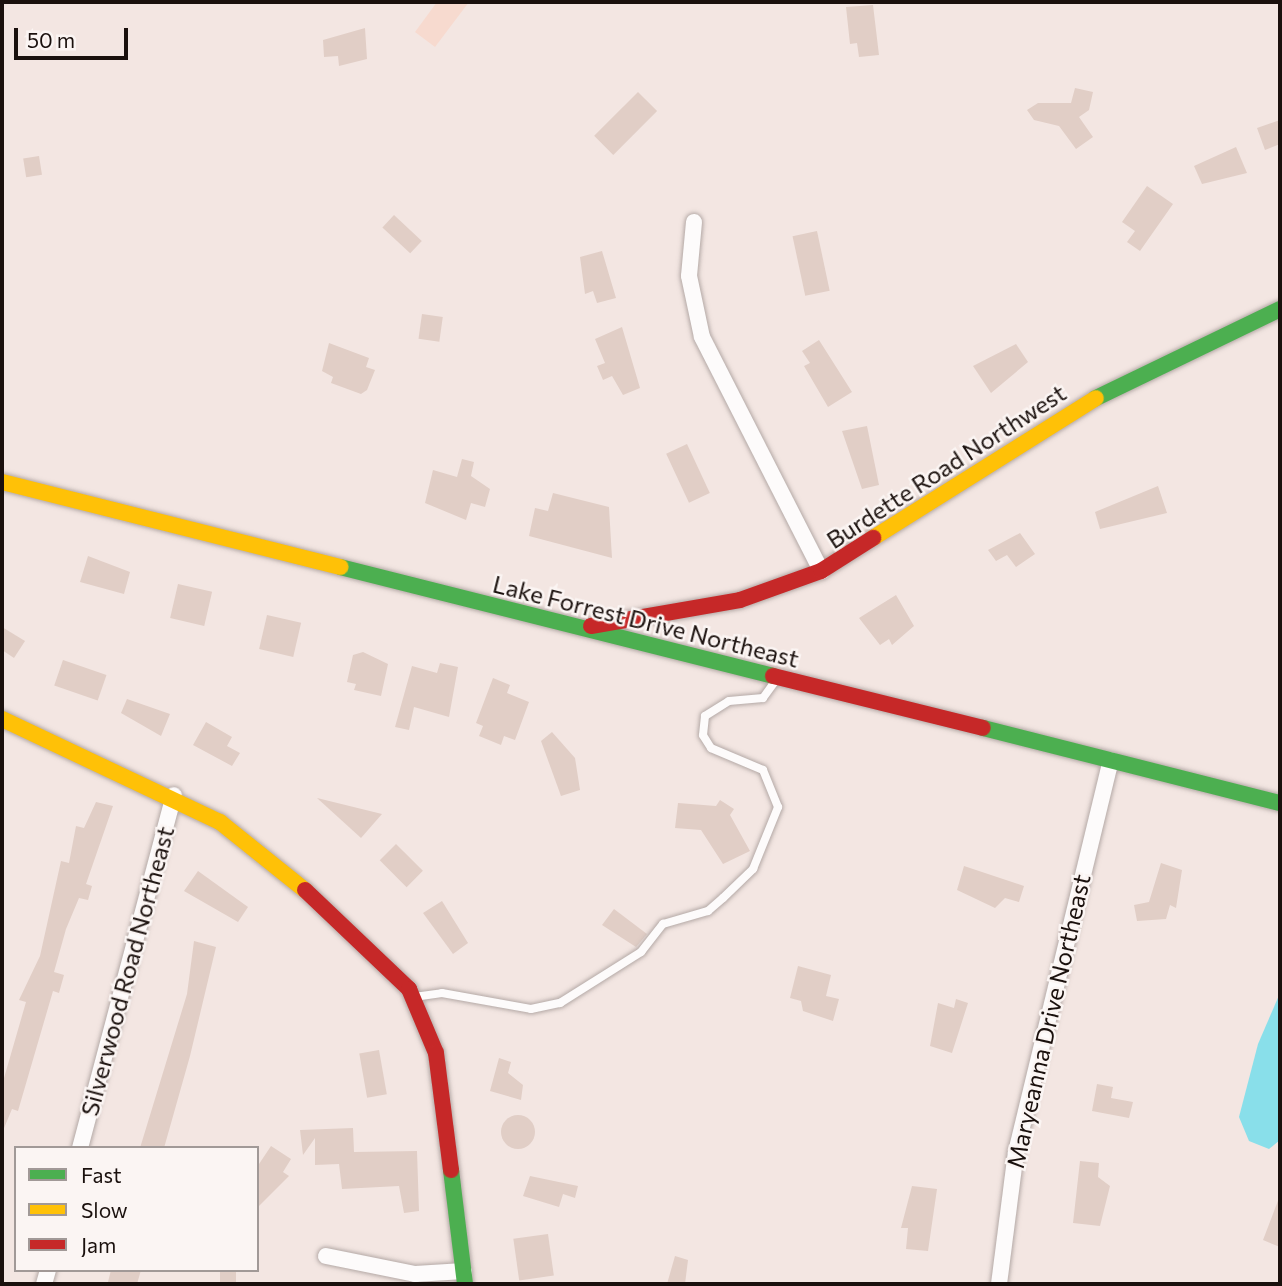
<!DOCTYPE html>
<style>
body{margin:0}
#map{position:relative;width:1282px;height:1286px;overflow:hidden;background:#f3e6e2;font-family:Commissioner,sans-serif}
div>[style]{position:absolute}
.green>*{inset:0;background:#f7dacf}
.water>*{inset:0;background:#89dfea}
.building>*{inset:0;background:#e1cec6;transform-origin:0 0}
.round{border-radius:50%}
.roads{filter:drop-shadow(0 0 2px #b4a9a6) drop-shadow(0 0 2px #b4a9a6)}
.lane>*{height:8px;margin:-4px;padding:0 4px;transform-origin:4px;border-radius:4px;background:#fdfbfb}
.street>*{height:16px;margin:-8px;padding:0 8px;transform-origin:8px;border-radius:8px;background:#fdfbfb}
.fast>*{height:16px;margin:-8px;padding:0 8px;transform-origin:8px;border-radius:8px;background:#4caf50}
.slow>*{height:16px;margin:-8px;padding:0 8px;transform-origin:8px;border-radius:8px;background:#ffc107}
.jam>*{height:16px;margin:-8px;padding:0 8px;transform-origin:8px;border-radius:8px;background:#c62828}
span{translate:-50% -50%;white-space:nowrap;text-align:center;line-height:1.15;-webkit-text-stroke:5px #fbf5f3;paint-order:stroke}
.street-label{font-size:24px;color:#1a100d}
.frame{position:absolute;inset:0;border:4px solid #1a100d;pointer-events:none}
.legend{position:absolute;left:14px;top:1146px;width:245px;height:126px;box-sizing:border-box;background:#fbf5f3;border:2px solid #a19997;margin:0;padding:9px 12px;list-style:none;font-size:21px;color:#1a100d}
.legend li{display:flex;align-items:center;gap:14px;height:35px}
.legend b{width:35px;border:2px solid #a19997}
.scale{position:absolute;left:14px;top:28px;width:114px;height:32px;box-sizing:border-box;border:4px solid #1a100d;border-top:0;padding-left:9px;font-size:21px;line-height:24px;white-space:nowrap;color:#1a100d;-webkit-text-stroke:5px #fbf5f3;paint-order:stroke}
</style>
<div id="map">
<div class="green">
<div style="clip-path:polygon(437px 2px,469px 2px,435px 47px,415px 32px)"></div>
</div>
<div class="water">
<div style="clip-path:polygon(1280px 993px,1280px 1140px,1269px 1149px,1249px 1141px,1239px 1117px,1258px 1044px)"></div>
</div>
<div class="building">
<div style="clip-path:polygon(873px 5px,879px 55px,859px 57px,857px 43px,850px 44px,846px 7px)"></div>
<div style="clip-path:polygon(365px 28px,367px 59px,339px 66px,338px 56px,324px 57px,323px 40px)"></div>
<div style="clip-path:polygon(1075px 88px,1093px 92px,1089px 110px,1079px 117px,1093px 137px,1076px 149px,1059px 126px,1034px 120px,1027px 110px,1038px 103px,1071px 103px)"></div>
<div style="left:638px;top:92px;width:27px;height:62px;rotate:45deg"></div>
<div style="clip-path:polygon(1280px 120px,1280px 144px,1265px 150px,1257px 128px)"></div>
<div style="clip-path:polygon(1236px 147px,1247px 173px,1202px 184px,1194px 166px)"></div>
<div style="left:39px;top:156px;width:19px;height:16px;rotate:81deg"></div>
<div style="clip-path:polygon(1147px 186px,1173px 204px,1140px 251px,1127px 242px,1135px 231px,1122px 222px)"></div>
<div style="left:394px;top:215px;width:38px;height:17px;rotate:43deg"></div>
<div style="left:817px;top:231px;width:61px;height:25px;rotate:78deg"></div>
<div style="clip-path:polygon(602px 251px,616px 298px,597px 303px,593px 291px,585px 294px,580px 257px)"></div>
<div style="left:422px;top:314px;width:21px;height:25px;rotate:8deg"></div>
<div style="clip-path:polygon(622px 327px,640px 388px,623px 395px,612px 376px,603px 380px,597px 366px,605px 363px,595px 339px)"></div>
<div style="clip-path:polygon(819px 340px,852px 392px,828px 407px,804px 366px,810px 363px,802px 351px)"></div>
<div style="clip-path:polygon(329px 343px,369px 358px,366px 367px,375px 370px,367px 390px,361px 394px,331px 383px,333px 377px,322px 371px)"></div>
<div style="clip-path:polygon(1016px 344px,1028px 362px,991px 393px,973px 366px)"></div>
<div style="clip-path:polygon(867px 426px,879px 485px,862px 489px,842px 431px)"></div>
<div style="left:687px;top:444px;width:54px;height:23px;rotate:65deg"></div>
<div style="clip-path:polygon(462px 459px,474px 462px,471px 476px,490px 489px,485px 507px,471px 503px,466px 520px,425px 503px,433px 470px,457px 477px)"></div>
<div style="clip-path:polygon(1158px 486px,1167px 513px,1100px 529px,1095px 512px)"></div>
<div style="clip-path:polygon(553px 493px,609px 507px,612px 558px,529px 536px,535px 508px,548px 511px)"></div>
<div style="clip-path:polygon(1020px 533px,1035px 554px,1016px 567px,1007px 555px,996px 561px,988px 550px)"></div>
<div style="clip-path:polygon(88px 556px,130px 572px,124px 594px,80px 582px)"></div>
<div style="left:178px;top:584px;width:35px;height:35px;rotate:13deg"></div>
<div style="clip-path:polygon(896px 595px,914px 626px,892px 645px,889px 639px,880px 645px,859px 618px)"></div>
<div style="left:267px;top:615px;width:35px;height:35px;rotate:13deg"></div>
<div style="clip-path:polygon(2px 627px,25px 641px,14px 658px,2px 650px)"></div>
<div style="clip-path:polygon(363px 652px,388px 664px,381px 696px,354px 690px,356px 684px,347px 682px,353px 655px)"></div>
<div style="left:63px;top:660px;width:46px;height:27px;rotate:19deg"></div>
<div style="clip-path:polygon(440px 663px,458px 667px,449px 717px,414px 707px,409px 730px,395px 727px,412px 666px,437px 673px)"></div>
<div style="clip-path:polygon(493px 678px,510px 685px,507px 693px,529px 702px,515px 740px,504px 736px,501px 745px,479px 736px,483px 726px,476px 723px)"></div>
<div style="clip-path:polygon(127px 699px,170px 714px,161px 736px,121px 713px)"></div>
<div style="clip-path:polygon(206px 722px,232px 737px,227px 746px,240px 753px,232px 766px,193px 745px)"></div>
<div style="clip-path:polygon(552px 732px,575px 758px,580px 790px,561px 796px,541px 741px)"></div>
<div style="clip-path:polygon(317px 798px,382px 814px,361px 838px)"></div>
<div style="clip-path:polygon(720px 800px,734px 809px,730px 815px,750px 851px,723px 864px,701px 830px,675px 828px,678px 803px,716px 806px)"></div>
<div style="clip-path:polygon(96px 802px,113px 806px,86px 884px,92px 886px,88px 900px,79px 898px,66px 929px,54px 972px,64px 975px,59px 993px,53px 991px,18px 1111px,12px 1109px,2px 1133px,2px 1085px,26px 1002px,19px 1000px,40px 956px,61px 861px,69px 863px,76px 826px,84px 828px)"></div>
<div style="left:396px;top:844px;width:38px;height:23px;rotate:45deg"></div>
<div style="clip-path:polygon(1161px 863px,1182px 870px,1176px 908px,1170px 905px,1166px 919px,1137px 921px,1134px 905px,1149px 902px)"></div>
<div style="clip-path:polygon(964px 866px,1024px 886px,1019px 902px,1005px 898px,995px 908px,957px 890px)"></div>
<div style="clip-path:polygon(198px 871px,248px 907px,238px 922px,184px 891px)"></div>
<div style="clip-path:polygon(442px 901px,468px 943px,453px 954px,423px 913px)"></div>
<div style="clip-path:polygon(614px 909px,647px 934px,636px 947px,602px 925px)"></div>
<div style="clip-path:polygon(194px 941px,216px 947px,190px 1056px,164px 1148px,140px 1148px,187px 994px)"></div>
<div style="clip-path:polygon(798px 966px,831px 975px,826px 996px,839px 999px,833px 1021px,803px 1011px,801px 1001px,790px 998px)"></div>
<div style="clip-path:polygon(956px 999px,968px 1003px,952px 1053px,930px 1046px,938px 1003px,954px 1008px)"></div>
<div style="left:379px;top:1050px;width:45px;height:20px;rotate:80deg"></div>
<div style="clip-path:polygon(499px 1058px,511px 1062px,508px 1073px,523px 1085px,521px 1100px,490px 1091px)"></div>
<div style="clip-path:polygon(1097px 1084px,1113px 1087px,1111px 1098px,1133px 1102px,1129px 1118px,1092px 1111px)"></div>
<div class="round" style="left:501px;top:1115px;width:34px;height:34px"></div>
<div style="clip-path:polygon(353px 1128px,354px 1152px,417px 1151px,419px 1211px,404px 1213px,399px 1186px,342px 1189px,339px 1164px,315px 1165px,315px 1138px,303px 1155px,300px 1130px)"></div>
<div style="clip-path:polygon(271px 1146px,291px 1159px,283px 1172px,289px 1176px,257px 1208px,257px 1167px)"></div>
<div style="clip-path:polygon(1080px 1161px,1099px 1163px,1098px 1177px,1110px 1186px,1100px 1226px,1073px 1223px)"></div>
<div style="clip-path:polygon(530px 1176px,578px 1186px,575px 1198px,563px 1194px,559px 1207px,523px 1196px)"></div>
<div style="clip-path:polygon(912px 1186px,937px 1189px,928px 1251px,906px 1249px,908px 1228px,901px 1228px)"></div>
<div style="clip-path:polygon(1279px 1198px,1280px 1198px,1280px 1247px,1263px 1240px)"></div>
<div style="left:548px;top:1234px;width:42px;height:35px;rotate:82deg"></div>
<div style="clip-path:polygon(675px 1256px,688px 1260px,685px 1284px,667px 1284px)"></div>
<div style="clip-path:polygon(111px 1270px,141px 1270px,137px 1284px,108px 1282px)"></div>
<div style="left:220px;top:1270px;width:16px;height:14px"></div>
</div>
<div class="roads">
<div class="lane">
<div style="left:414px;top:997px;width:28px;rotate:-8deg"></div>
<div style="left:442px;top:993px;width:90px;rotate:10.2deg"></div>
<div style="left:531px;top:1009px;width:30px;rotate:-12deg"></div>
<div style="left:560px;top:1003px;width:96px;rotate:-32.2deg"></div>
<div style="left:641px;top:952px;width:36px;rotate:-52deg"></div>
<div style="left:663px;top:924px;width:47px;rotate:-16.1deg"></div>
<div style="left:708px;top:911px;width:20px;rotate:-41deg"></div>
<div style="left:723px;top:898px;width:42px;rotate:-44deg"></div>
<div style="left:753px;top:869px;width:67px;rotate:-68deg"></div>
<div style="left:778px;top:807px;width:40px;rotate:-112deg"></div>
<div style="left:763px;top:770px;width:56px;rotate:-157.1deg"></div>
<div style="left:711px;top:748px;width:15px;rotate:-122deg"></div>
<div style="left:703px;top:735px;width:19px;rotate:-84deg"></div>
<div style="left:705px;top:716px;width:28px;rotate:-32deg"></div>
<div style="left:729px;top:701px;width:34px;rotate:-5deg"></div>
<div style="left:763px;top:698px;width:22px;rotate:-54deg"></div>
</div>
<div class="street">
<div style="left:694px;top:222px;width:54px;rotate:95.3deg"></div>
<div style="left:689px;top:276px;width:62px;rotate:78deg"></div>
<div style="left:702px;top:337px;width:263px;rotate:63deg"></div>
<div style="left:80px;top:1148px;width:365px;rotate:-75.1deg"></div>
<div style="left:326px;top:1256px;width:91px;rotate:11.4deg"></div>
<div style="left:415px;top:1274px;width:49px;rotate:-3.5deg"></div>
<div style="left:44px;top:1284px;width:15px;rotate:-74deg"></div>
<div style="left:999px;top:1284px;width:133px;rotate:-82.7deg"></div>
<div style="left:1016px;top:1152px;width:403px;rotate:-76.4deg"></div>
</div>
<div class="fast">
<div style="left:1096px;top:398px;width:204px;rotate:-25.8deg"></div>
<div style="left:340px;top:567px;width:447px;rotate:14.1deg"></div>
<div style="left:983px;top:728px;width:306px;rotate:14.2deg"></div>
<div style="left:451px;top:1170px;width:115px;rotate:83deg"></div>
</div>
<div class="slow">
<div style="left:2px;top:482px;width:349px;rotate:14.1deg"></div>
<div style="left:873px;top:538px;width:263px;rotate:-32.1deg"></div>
<div style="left:2px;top:719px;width:241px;rotate:25.3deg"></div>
<div style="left:220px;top:822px;width:109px;rotate:38.7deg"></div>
</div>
<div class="jam">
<div style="left:591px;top:626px;width:151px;rotate:-9.9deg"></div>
<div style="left:740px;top:600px;width:86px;rotate:-19.7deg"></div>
<div style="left:821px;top:571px;width:62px;rotate:-32.4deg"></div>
<div style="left:773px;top:676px;width:216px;rotate:13.9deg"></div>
<div style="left:305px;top:890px;width:144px;rotate:43.6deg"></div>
<div style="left:409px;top:989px;width:69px;rotate:67.1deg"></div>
<div style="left:436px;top:1053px;width:118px;rotate:82.7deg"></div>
</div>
</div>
<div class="street-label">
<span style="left:946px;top:466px;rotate:-33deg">Burdette Road Northwest</span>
<span style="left:646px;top:621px;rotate:14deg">Lake Forrest Drive Northeast</span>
<span style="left:127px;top:971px;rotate:-75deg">Silverwood Road Northeast</span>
<span style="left:1048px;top:1021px;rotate:-77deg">Maryeanna Drive Northeast</span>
</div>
<div class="frame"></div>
<ul class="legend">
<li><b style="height:9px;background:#4caf50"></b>Fast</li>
<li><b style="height:9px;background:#ffc107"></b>Slow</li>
<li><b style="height:9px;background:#c62828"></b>Jam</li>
</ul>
<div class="scale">50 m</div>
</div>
